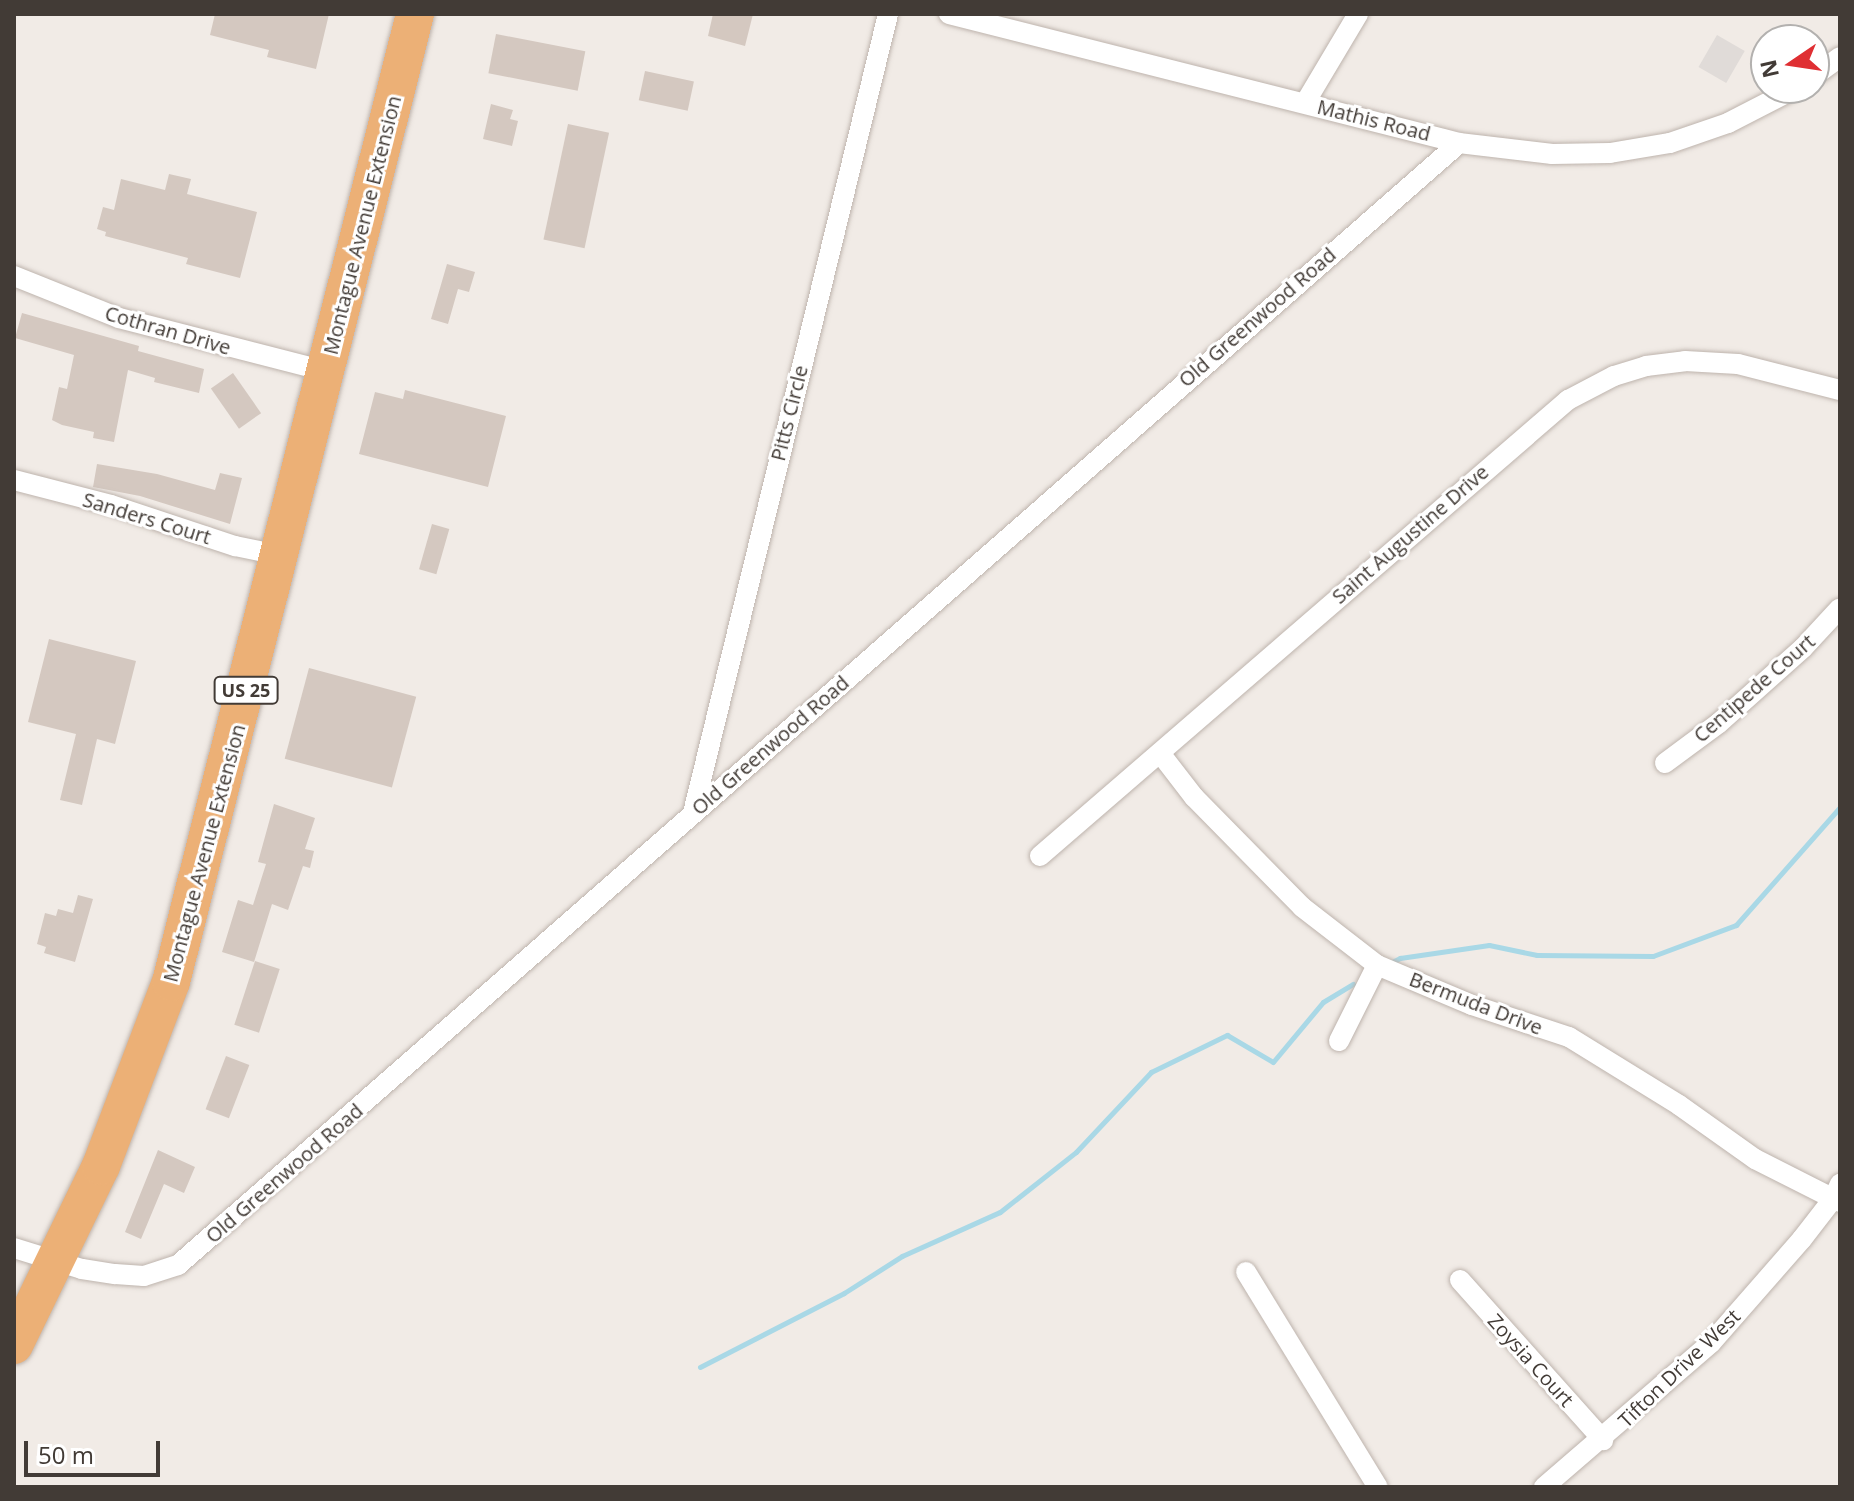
<!DOCTYPE html>
<style>
body{margin:0}
#map{position:relative;width:1854px;height:1501px;overflow:hidden;background:#f1ebe6;font-family:"Open Sans",sans-serif}
div>[style]{position:absolute}
.industrial>*{inset:0;background:#e0dbd8;transform-origin:0 0}
.stream>*{height:5px;margin:-2.5px;padding:0 2.5px;transform-origin:2.5px;border-radius:2.5px;background:#a9d8e6}
.building>*{inset:0;background:#d4c8c0;transform-origin:0 0}
.roads{filter:drop-shadow(0 0 2px #beb4ad) drop-shadow(0 0 2px #beb4ad)}
.street>*{height:20px;margin:-10px;padding:0 10px;transform-origin:10px;border-radius:10px;background:#fff}
.highway>*{height:38px;margin:-19px;padding:0 19px;transform-origin:19px;border-radius:19px;background:#ecb076}
span{translate:-50% -50%;white-space:nowrap;text-align:center;line-height:1.15;-webkit-text-stroke:6px #fff;paint-order:stroke}
.shield-label span{padding:2px 6px;background:#fff;border:2px solid;border-radius:6px;-webkit-text-stroke-width:0}
.shield-label{font-size:18px;color:#423b36;font-weight:700}
.street-label{font-size:20px;color:#423b36}
.frame{position:absolute;inset:0;border:16px solid #423b36;pointer-events:none}
.north{position:absolute;left:1750px;top:24px;width:80px;height:80px;box-sizing:border-box;background:#fff;border:2px solid #b3b1af;border-radius:50%;rotate:257deg;font-size:22px;font-weight:700;line-height:32px;text-align:center;color:#423b36}
.north::after{content:'';display:block;margin:auto;width:28px;height:36px;background:#df2f33;clip-path:polygon(50% 0,100% 100%,50% 72%,0 100%)}
.scale{position:absolute;left:24px;top:1441px;width:136px;height:36px;box-sizing:border-box;border:4px solid #423b36;border-top:0;padding-left:10px;font-size:24px;line-height:28px;white-space:nowrap;color:#423b36;-webkit-text-stroke:6px #fff;paint-order:stroke}
</style>
<div id="map">
<div class="industrial">
<div style="left:1717px;top:35px;width:32px;height:37px;rotate:30deg"></div>
</div>
<div class="stream">
<div style="left:1392px;top:962px;width:9px;rotate:-27deg"></div>
<div style="left:1400px;top:958px;width:90px;rotate:-8.3deg"></div>
<div style="left:1489px;top:945px;width:49px;rotate:11.8deg"></div>
<div style="left:1537px;top:955px;width:116px;rotate:0.5deg"></div>
<div style="left:1653px;top:956px;width:89px;rotate:-20.5deg"></div>
<div style="left:1736px;top:925px;width:157px;rotate:-48.6deg"></div>
<div style="left:700px;top:1367px;width:162px;rotate:-27.2deg"></div>
<div style="left:844px;top:1293px;width:69px;rotate:-32.5deg"></div>
<div style="left:902px;top:1256px;width:107px;rotate:-24.2deg"></div>
<div style="left:1000px;top:1212px;width:97px;rotate:-38.3deg"></div>
<div style="left:1076px;top:1152px;width:110px;rotate:-46.8deg"></div>
<div style="left:1151px;top:1072px;width:85px;rotate:-26deg"></div>
<div style="left:1227px;top:1035px;width:53px;rotate:30.4deg"></div>
<div style="left:1273px;top:1062px;width:78px;rotate:-50.2deg"></div>
<div style="left:1323px;top:1002px;width:35px;rotate:-31deg"></div>
</div>
<div class="building">
<div style="clip-path:polygon(215px 14px,329px 14px,316px 69px,267px 57px,269px 50px,210px 35px)"></div>
<div style="clip-path:polygon(713px 14px,753px 14px,745px 46px,708px 36px)"></div>
<div style="left:496px;top:34px;width:91px;height:40px;rotate:11deg"></div>
<div style="left:645px;top:71px;width:50px;height:30px;rotate:12deg"></div>
<div style="clip-path:polygon(491px 104px,513px 110px,510px 119px,518px 121px,512px 146px,483px 139px)"></div>
<div style="left:568px;top:124px;width:42px;height:118px;rotate:12deg"></div>
<div style="clip-path:polygon(169px 174px,191px 179px,187px 194px,257px 212px,240px 278px,186px 264px,188px 258px,105px 236px,106px 232px,97px 229px,103px 207px,114px 210px,121px 179px,165px 190px)"></div>
<div style="clip-path:polygon(447px 264px,475px 272px,469px 292px,458px 289px,448px 324px,431px 319px)"></div>
<div style="clip-path:polygon(22px 313px,139px 346px,138px 351px,204px 369px,199px 393px,154px 382px,155px 378px,128px 370px,114px 442px,93px 438px,94px 432px,62px 425px,52px 420px,59px 387px,67px 389px,74px 355px,15px 338px)"></div>
<div style="left:233px;top:373px;width:49px;height:27px;rotate:55deg"></div>
<div style="clip-path:polygon(405px 390px,506px 416px,488px 487px,359px 454px,375px 392px,403px 399px)"></div>
<div style="clip-path:polygon(97px 464px,157px 474px,215px 490px,220px 473px,242px 478px,230px 524px,140px 496px,93px 487px)"></div>
<div style="left:432px;top:524px;width:18px;height:47px;rotate:16deg"></div>
<div style="clip-path:polygon(49px 639px,136px 661px,115px 744px,97px 739px,82px 805px,60px 800px,76px 734px,28px 722px)"></div>
<div style="left:309px;top:668px;width:111px;height:94px;rotate:15deg"></div>
<div style="clip-path:polygon(274px 804px,315px 818px,305px 849px,314px 851px,310px 868px,303px 866px,288px 910px,272px 904px,254px 962px,222px 952px,238px 900px,253px 905px,266px 864px,258px 862px)"></div>
<div style="clip-path:polygon(78px 895px,93px 899px,75px 962px,44px 953px,46px 947px,37px 944px,45px 913px,56px 916px,58px 909px,73px 913px)"></div>
<div style="left:255px;top:961px;width:26px;height:67px;rotate:18deg"></div>
<div style="left:226px;top:1056px;width:25px;height:57px;rotate:21deg"></div>
<div style="clip-path:polygon(158px 1150px,195px 1167px,184px 1193px,164px 1184px,141px 1239px,125px 1232px)"></div>
</div>
<div class="roads">
<div class="street">
<div style="left:949px;top:14px;width:526px;rotate:14.19deg"></div>
<div style="left:1459px;top:143px;width:94px;rotate:6.7deg"></div>
<div style="left:1552px;top:154px;width:58px;rotate:-1deg"></div>
<div style="left:1610px;top:153px;width:61px;rotate:-9.5deg"></div>
<div style="left:1670px;top:143px;width:61px;rotate:-19deg"></div>
<div style="left:1728px;top:123px;width:76px;rotate:-27.2deg"></div>
<div style="left:1814px;top:76px;width:32px;rotate:-36deg"></div>
<div style="left:1305px;top:103px;width:104px;rotate:-59.2deg"></div>
<div style="left:14px;top:276px;width:113px;rotate:21.8deg"></div>
<div style="left:119px;top:318px;width:214px;rotate:14.4deg"></div>
<div style="left:14px;top:480px;width:100px;rotate:14.5deg"></div>
<div style="left:111px;top:505px;width:131px;rotate:18.3deg"></div>
<div style="left:235px;top:546px;width:45px;rotate:11.6deg"></div>
<div style="left:1160px;top:753px;width:56px;rotate:52.3deg"></div>
<div style="left:1194px;top:797px;width:154px;rotate:45.5deg"></div>
<div style="left:1302px;top:907px;width:95px;rotate:37.7deg"></div>
<div style="left:1377px;top:965px;width:103px;rotate:22.8deg"></div>
<div style="left:1472px;top:1005px;width:102px;rotate:18.3deg"></div>
<div style="left:1569px;top:1037px;width:129px;rotate:31.7deg"></div>
<div style="left:1679px;top:1105px;width:93px;rotate:35.4deg"></div>
<div style="left:1755px;top:1159px;width:95px;rotate:26.8deg"></div>
<div style="left:1665px;top:763px;width:67px;rotate:-36.5deg"></div>
<div style="left:1719px;top:723px;width:113px;rotate:-41.8deg"></div>
<div style="left:1803px;top:648px;width:54px;rotate:-47.2deg"></div>
<div style="left:693px;top:813px;width:822px;rotate:-76.28deg"></div>
<div style="left:1040px;top:856px;width:698px;rotate:-40.82deg"></div>
<div style="left:1568px;top:400px;width:52px;rotate:-27.6deg"></div>
<div style="left:1614px;top:376px;width:34px;rotate:-17deg"></div>
<div style="left:1646px;top:366px;width:39px;rotate:-7deg"></div>
<div style="left:1685px;top:361px;width:53px;rotate:3.2deg"></div>
<div style="left:1738px;top:364px;width:105px;rotate:14.3deg"></div>
<div style="left:1339px;top:1041px;width:85px;rotate:-63.4deg"></div>
<div style="left:14px;top:1248px;width:71px;rotate:17.2deg"></div>
<div style="left:82px;top:1269px;width:33px;rotate:9deg"></div>
<div style="left:115px;top:1274px;width:29px;rotate:4deg"></div>
<div style="left:144px;top:1276px;width:36px;rotate:-18deg"></div>
<div style="left:178px;top:1265px;width:1703px;rotate:-41.21deg"></div>
<div style="left:1246px;top:1272px;width:252px;rotate:58.5deg"></div>
<div style="left:1460px;top:1280px;width:215px;rotate:48.2deg"></div>
<div style="left:1544px;top:1487px;width:221px;rotate:-40.8deg"></div>
<div style="left:1711px;top:1343px;width:138px;rotate:-48.8deg"></div>
<div style="left:1802px;top:1239px;width:51px;rotate:-52.2deg"></div>
<div style="left:1833px;top:1199px;width:17px;rotate:-65deg"></div>
</div>
<div class="highway">
<div style="left:14px;top:1345px;width:199px;rotate:-64.1deg"></div>
<div style="left:101px;top:1166px;width:197px;rotate:-69.2deg"></div>
<div style="left:171px;top:982px;width:998px;rotate:-75.85deg"></div>
</div>
</div>
<div class="shield-label">
<span style="left:246px;top:690px">US 25</span>
</div>
<div class="street-label">
<span style="left:1374px;top:120px;rotate:14deg">Mathis Road</span>
<span style="left:362px;top:225px;rotate:-76deg">Montague Avenue Extension</span>
<span style="left:1257px;top:317px;rotate:-41deg">Old Greenwood Road</span>
<span style="left:168px;top:330px;rotate:16deg">Cothran Drive</span>
<span style="left:789px;top:413px;rotate:-76deg">Pitts Circle</span>
<span style="left:147px;top:518px;rotate:17deg">Sanders Court</span>
<span style="left:1410px;top:534px;rotate:-41deg">Saint Augustine Drive</span>
<span style="left:1754px;top:688px;rotate:-41deg">Centipede Court</span>
<span style="left:770px;top:745px;rotate:-41deg">Old Greenwood Road</span>
<span style="left:204px;top:853px;rotate:-75deg">Montague Avenue Extension</span>
<span style="left:1476px;top:1003px;rotate:21deg">Bermuda Drive</span>
<span style="left:284px;top:1173px;rotate:-41deg">Old Greenwood Road</span>
<span style="left:1531px;top:1360px;rotate:48deg">Zoysia Court</span>
<span style="left:1679px;top:1368px;rotate:-44deg">Tifton Drive West</span>
</div>
<div class="frame"></div>
<div class="north">N</div>
<div class="scale">50 m</div>
</div>
